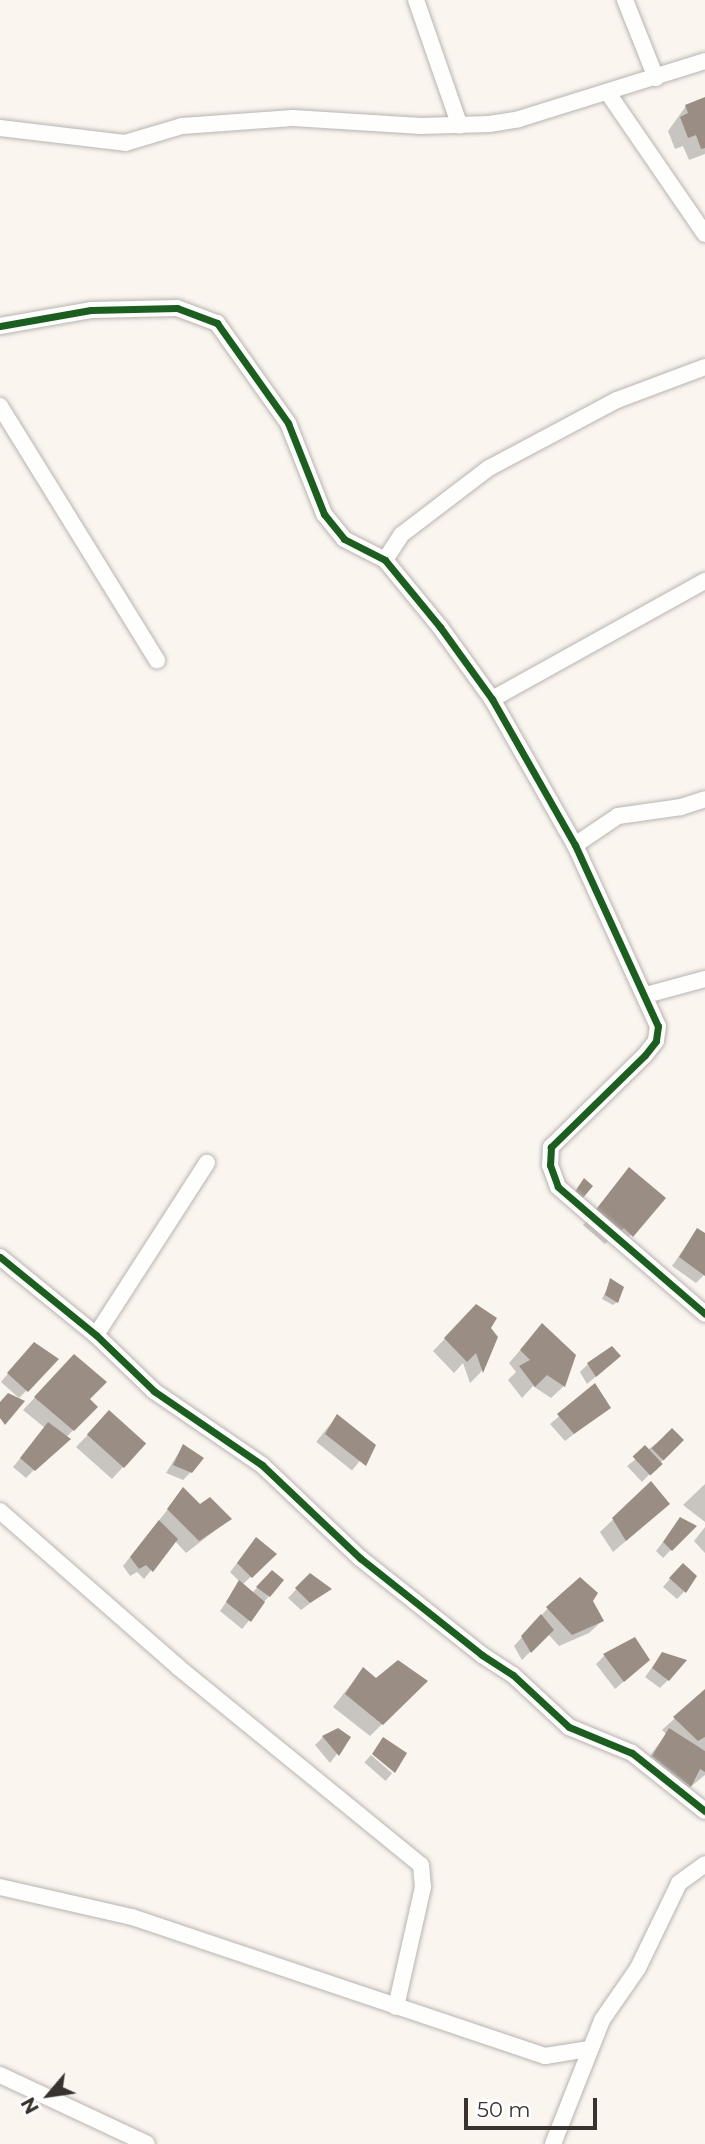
<!DOCTYPE html>
<style>
body{margin:0}
#map{position:relative;width:705px;height:2144px;overflow:hidden;background:#fbf5f0;font-family:Montserrat,sans-serif}
div>[style]{position:absolute}
.shadow>*{inset:0;background:#0003;transform-origin:0 0}
.building>*{inset:0;background:#9a8e84;transform-origin:0 0}
.roads{filter:drop-shadow(0 0 2px #b8b4b0) drop-shadow(0 0 2px #b8b4b0)}
.minor>*{height:16px;margin:-8px;padding:0 8px;transform-origin:8px;border-radius:8px;background:#fefefd}
.cycleway>*{height:7px;margin:-3.5px;padding:0 3.5px;transform-origin:3.5px;border-radius:3.5px;background:#1b5e20}
span{translate:-50% -50%;white-space:nowrap;text-align:center;line-height:1.15;-webkit-text-stroke:7px #fff;paint-order:stroke}
.north{position:absolute;left:14px;top:2060px;width:70px;height:70px;-webkit-text-stroke:5px #fff;paint-order:stroke;rotate:241deg;font-size:19px;font-weight:700;line-height:28px;text-align:center;color:#38332f}
.north::after{content:'';display:block;margin:auto;width:24px;height:32px;background:#38332f;clip-path:polygon(50% 0,100% 100%,50% 72%,0 100%)}
.scale{position:absolute;left:464px;top:2098px;width:133px;height:32px;box-sizing:border-box;border:4px solid #38332f;border-top:0;padding-left:9px;font-size:21px;line-height:24px;white-space:nowrap;color:#38332f;-webkit-text-stroke:5px #fff;paint-order:stroke}
</style>
<div id="map">
<div class="shadow">
<div style="clip-path:polygon(705px 99px,705px 154px,689px 160px,683px 146px,675px 149px,668px 131px,686px 106px)"></div>
<div style="clip-path:polygon(629px 1170px,663px 1198px,619px 1248px,611px 1239px,605px 1244px,583px 1225px)"></div>
<div style="clip-path:polygon(697px 1230px,705px 1235px,705px 1274px,696px 1283px,672px 1266px)"></div>
<div style="clip-path:polygon(611px 1280px,617px 1302px,613px 1305px,602px 1299px)"></div>
<div style="clip-path:polygon(464px 1319px,489px 1328px,496px 1337px,481px 1372px,470px 1383px,463px 1363px,454px 1373px,433px 1351px)"></div>
<div style="clip-path:polygon(542px 1325px,574px 1356px,564px 1386px,551px 1398px,533px 1386px,522px 1398px,508px 1380px,516px 1372px,509px 1363px)"></div>
<div style="clip-path:polygon(26px 1352px,27px 1390px,19px 1398px,1px 1382px)"></div>
<div style="clip-path:polygon(588px 1364px,611px 1364px,587px 1384px,580px 1372px)"></div>
<div style="clip-path:polygon(62px 1369px,96px 1407px,26px 1478px,13px 1467px,45px 1428px,23px 1410px)"></div>
<div style="clip-path:polygon(595px 1386px,602px 1412px,565px 1441px,550px 1424px)"></div>
<div style="clip-path:polygon(109px 1413px,124px 1466px,112px 1479px,76px 1447px)"></div>
<div style="left:337px;top:1416px;width:46px;height:33px;rotate:39deg"></div>
<div style="clip-path:polygon(672px 1431px,682px 1440px,642px 1482px,627px 1466px)"></div>
<div style="clip-path:polygon(183px 1446px,191px 1472px,183px 1480px,166px 1473px)"></div>
<div style="clip-path:polygon(650px 1484px,655px 1516px,613px 1552px,600px 1532px)"></div>
<div style="clip-path:polygon(705px 1484px,705px 1522px,683px 1505px)"></div>
<div style="clip-path:polygon(183px 1490px,200px 1506px,230px 1519px,186px 1553px,175px 1541px,144px 1579px,137px 1572px,130px 1576px,123px 1566px)"></div>
<div style="clip-path:polygon(680px 1520px,694px 1526px,663px 1558px,656px 1551px)"></div>
<div style="clip-path:polygon(705px 1527px,705px 1553px,694px 1541px)"></div>
<div style="clip-path:polygon(249px 1548px,275px 1554px,242px 1585px,252px 1593px,272px 1572px,269px 1596px,242px 1629px,220px 1611px,240px 1582px,230px 1572px)"></div>
<div style="clip-path:polygon(675px 1573px,685px 1591px,677px 1599px,663px 1587px)"></div>
<div style="clip-path:polygon(310px 1575px,329px 1589px,301px 1610px,288px 1598px)"></div>
<div style="clip-path:polygon(548px 1608px,602px 1621px,589px 1633px,559px 1646px,548px 1634px,522px 1660px,514px 1646px)"></div>
<div style="clip-path:polygon(662px 1654px,668px 1680px,660px 1688px,645px 1677px)"></div>
<div style="clip-path:polygon(604px 1656px,639px 1668px,615px 1689px,596px 1664px)"></div>
<div style="clip-path:polygon(363px 1669px,376px 1681px,426px 1681px,370px 1736px,333px 1707px)"></div>
<div style="clip-path:polygon(705px 1691px,705px 1775px,677px 1798px,640px 1769px,666px 1734px,662px 1730px)"></div>
<div style="clip-path:polygon(323px 1737px,349px 1738px,330px 1763px,315px 1745px)"></div>
<div style="left:371px;top:1755px;width:28px;height:10px;rotate:41deg"></div>
</div>
<div class="building">
<div style="clip-path:polygon(705px 97px,705px 148px,701px 149px,696px 135px,688px 138px,680px 117px,688px 113px,685px 105px)"></div>
<div style="clip-path:polygon(629px 1167px,666px 1198px,633px 1237px,624px 1228px,618px 1233px,594px 1212px)"></div>
<div style="clip-path:polygon(584px 1178px,593px 1186px,582px 1199px,574px 1193px)"></div>
<div style="clip-path:polygon(697px 1228px,705px 1233px,705px 1276px,679px 1257px)"></div>
<div style="clip-path:polygon(610px 1278px,624px 1287px,618px 1303px,605px 1295px)"></div>
<div style="clip-path:polygon(476px 1304px,497px 1318px,491px 1328px,498px 1337px,483px 1373px,476px 1353px,467px 1362px,444px 1338px)"></div>
<div style="clip-path:polygon(542px 1323px,576px 1355px,565px 1387px,547px 1375px,535px 1387px,519px 1366px,530px 1360px,520px 1350px)"></div>
<div style="clip-path:polygon(34px 1342px,59px 1359px,28px 1392px,7px 1373px)"></div>
<div style="clip-path:polygon(612px 1346px,621px 1356px,596px 1377px,587px 1363px)"></div>
<div style="clip-path:polygon(74px 1354px,107px 1382px,90px 1399px,98px 1407px,74px 1431px,34px 1397px)"></div>
<div style="clip-path:polygon(595px 1383px,611px 1408px,574px 1434px,557px 1414px)"></div>
<div style="clip-path:polygon(8px 1393px,25px 1401px,5px 1425px,0 1418px,0 1402px)"></div>
<div style="left:109px;top:1410px;width:50px;height:33px;rotate:42deg"></div>
<div style="clip-path:polygon(337px 1414px,376px 1445px,366px 1466px,325px 1434px)"></div>
<div style="clip-path:polygon(48px 1422px,71px 1439px,35px 1471px,20px 1458px)"></div>
<div style="left:672px;top:1428px;width:17px;height:29px;rotate:45deg"></div>
<div style="clip-path:polygon(183px 1444px,204px 1458px,192px 1473px,173px 1465px)"></div>
<div style="left:645px;top:1445px;width:26px;height:17px;rotate:47deg"></div>
<div style="clip-path:polygon(651px 1481px,670px 1504px,626px 1541px,612px 1518px)"></div>
<div style="clip-path:polygon(183px 1487px,200px 1504px,210px 1497px,232px 1519px,199px 1541px,167px 1509px)"></div>
<div style="clip-path:polygon(680px 1517px,697px 1526px,672px 1551px,663px 1542px)"></div>
<div style="clip-path:polygon(159px 1520px,178px 1539px,153px 1572px,146px 1565px,139px 1569px,130px 1557px)"></div>
<div style="clip-path:polygon(256px 1537px,277px 1554px,252px 1578px,237px 1563px)"></div>
<div style="clip-path:polygon(683px 1563px,697px 1576px,686px 1593px,669px 1578px)"></div>
<div style="clip-path:polygon(272px 1570px,284px 1580px,270px 1597px,256px 1587px)"></div>
<div style="clip-path:polygon(310px 1573px,332px 1589px,310px 1603px,295px 1588px)"></div>
<div style="clip-path:polygon(580px 1577px,598px 1593px,593px 1601px,604px 1621px,572px 1635px,546px 1607px)"></div>
<div style="clip-path:polygon(239px 1580px,265px 1602px,251px 1622px,226px 1602px)"></div>
<div style="clip-path:polygon(541px 1614px,554px 1630px,531px 1653px,521px 1636px)"></div>
<div style="clip-path:polygon(635px 1637px,650px 1660px,624px 1682px,603px 1654px)"></div>
<div style="clip-path:polygon(662px 1652px,687px 1660px,669px 1681px,652px 1668px)"></div>
<div style="clip-path:polygon(398px 1660px,428px 1681px,383px 1725px,345px 1694px,363px 1667px,376px 1678px)"></div>
<div style="clip-path:polygon(705px 1689px,705px 1737px,698px 1741px,673px 1717px)"></div>
<div style="clip-path:polygon(338px 1728px,351px 1737px,339px 1756px,322px 1736px)"></div>
<div style="clip-path:polygon(669px 1728px,705px 1751px,705px 1772px,700px 1769px,691px 1787px,652px 1756px)"></div>
<div style="clip-path:polygon(383px 1737px,407px 1753px,395px 1773px,372px 1754px)"></div>
</div>
<div class="roads">
<div class="minor">
<div style="left:416px;top:0;width:133px;rotate:70.8deg"></div>
<div style="left:625px;top:0;width:84px;rotate:68.3deg"></div>
<div style="left:608px;top:93px;width:171px;rotate:55.5deg"></div>
<div style="left:0;top:128px;width:126px;rotate:6.8deg"></div>
<div style="left:125px;top:143px;width:59px;rotate:-16.6deg"></div>
<div style="left:182px;top:126px;width:111px;rotate:-4.1deg"></div>
<div style="left:293px;top:118px;width:128px;rotate:3.6deg"></div>
<div style="left:421px;top:126px;width:68px;rotate:-1.7deg"></div>
<div style="left:489px;top:124px;width:30px;rotate:-9deg"></div>
<div style="left:519px;top:119px;width:195px;rotate:-17.3deg"></div>
<div style="left:0;top:326px;width:92px;rotate:-10deg"></div>
<div style="left:91px;top:310px;width:86px;rotate:-1.3deg"></div>
<div style="left:177px;top:308px;width:43px;rotate:20.6deg"></div>
<div style="left:217px;top:323px;width:123px;rotate:54.6deg"></div>
<div style="left:288px;top:423px;width:98px;rotate:68.4deg"></div>
<div style="left:324px;top:514px;width:32px;rotate:51deg"></div>
<div style="left:344px;top:539px;width:46px;rotate:27.1deg"></div>
<div style="left:385px;top:560px;width:87px;rotate:50.6deg"></div>
<div style="left:440px;top:627px;width:89px;rotate:54.2deg"></div>
<div style="left:492px;top:699px;width:168px;rotate:60.4deg"></div>
<div style="left:575px;top:845px;width:199px;rotate:65.4deg"></div>
<div style="left:658px;top:1026px;width:15px;rotate:98deg"></div>
<div style="left:656px;top:1041px;width:18px;rotate:128deg"></div>
<div style="left:645px;top:1055px;width:132px;rotate:135.6deg"></div>
<div style="left:551px;top:1147px;width:18px;rotate:93deg"></div>
<div style="left:550px;top:1165px;width:23px;rotate:70deg"></div>
<div style="left:558px;top:1187px;width:194px;rotate:40.8deg"></div>
<div style="left:0;top:406px;width:299px;rotate:58.3deg"></div>
<div style="left:385px;top:560px;width:30px;rotate:-57deg"></div>
<div style="left:401px;top:535px;width:111px;rotate:-37.3deg"></div>
<div style="left:489px;top:468px;width:145px;rotate:-28deg"></div>
<div style="left:617px;top:400px;width:94px;rotate:-20.6deg"></div>
<div style="left:492px;top:699px;width:244px;rotate:-29deg"></div>
<div style="left:575px;top:845px;width:52px;rotate:-34deg"></div>
<div style="left:618px;top:816px;width:64px;rotate:-8.1deg"></div>
<div style="left:681px;top:807px;width:25px;rotate:-18deg"></div>
<div style="left:646px;top:995px;width:61px;rotate:-15.2deg"></div>
<div style="left:0;top:1257px;width:124px;rotate:39.1deg"></div>
<div style="left:96px;top:1335px;width:81px;rotate:44deg"></div>
<div style="left:154px;top:1391px;width:131px;rotate:34.4deg"></div>
<div style="left:262px;top:1465px;width:135px;rotate:43.5deg"></div>
<div style="left:360px;top:1558px;width:156px;rotate:38.5deg"></div>
<div style="left:482px;top:1655px;width:37px;rotate:33deg"></div>
<div style="left:513px;top:1675px;width:76px;rotate:42.9deg"></div>
<div style="left:569px;top:1727px;width:68px;rotate:22.4deg"></div>
<div style="left:632px;top:1753px;width:93px;rotate:38.5deg"></div>
<div style="left:96px;top:1335px;width:205px;rotate:-57.2deg"></div>
<div style="left:0;top:1511px;width:237px;rotate:41.2deg"></div>
<div style="left:178px;top:1667px;width:313px;rotate:39.2deg"></div>
<div style="left:421px;top:1865px;width:22px;rotate:85deg"></div>
<div style="left:423px;top:1887px;width:123px;rotate:102.7deg"></div>
<div style="left:0;top:1887px;width:135px;rotate:12.8deg"></div>
<div style="left:132px;top:1917px;width:436px;rotate:18.6deg"></div>
<div style="left:545px;top:2056px;width:45px;rotate:-9deg"></div>
<div style="left:0;top:2075px;width:162px;rotate:25.1deg"></div>
<div style="left:553px;top:2144px;width:133px;rotate:-68.4deg"></div>
<div style="left:602px;top:2020px;width:63px;rotate:-55.3deg"></div>
<div style="left:638px;top:1968px;width:94px;rotate:-64.2deg"></div>
<div style="left:679px;top:1883px;width:32px;rotate:-36deg"></div>
</div>
</div>
<div class="cycleway">
<div style="left:0;top:326px;width:92px;rotate:-10deg"></div>
<div style="left:91px;top:310px;width:86px;rotate:-1.3deg"></div>
<div style="left:177px;top:308px;width:43px;rotate:20.6deg"></div>
<div style="left:217px;top:323px;width:123px;rotate:54.6deg"></div>
<div style="left:288px;top:423px;width:98px;rotate:68.4deg"></div>
<div style="left:324px;top:514px;width:32px;rotate:51deg"></div>
<div style="left:344px;top:539px;width:46px;rotate:27.1deg"></div>
<div style="left:385px;top:560px;width:87px;rotate:50.6deg"></div>
<div style="left:440px;top:627px;width:89px;rotate:54.2deg"></div>
<div style="left:492px;top:699px;width:168px;rotate:60.4deg"></div>
<div style="left:575px;top:845px;width:199px;rotate:65.4deg"></div>
<div style="left:658px;top:1026px;width:15px;rotate:98deg"></div>
<div style="left:656px;top:1041px;width:18px;rotate:128deg"></div>
<div style="left:645px;top:1055px;width:132px;rotate:135.6deg"></div>
<div style="left:551px;top:1147px;width:18px;rotate:93deg"></div>
<div style="left:550px;top:1165px;width:23px;rotate:70deg"></div>
<div style="left:558px;top:1187px;width:194px;rotate:40.8deg"></div>
<div style="left:0;top:1257px;width:124px;rotate:39.1deg"></div>
<div style="left:96px;top:1335px;width:81px;rotate:44deg"></div>
<div style="left:154px;top:1391px;width:131px;rotate:34.4deg"></div>
<div style="left:262px;top:1465px;width:135px;rotate:43.5deg"></div>
<div style="left:360px;top:1558px;width:156px;rotate:38.5deg"></div>
<div style="left:482px;top:1655px;width:37px;rotate:33deg"></div>
<div style="left:513px;top:1675px;width:76px;rotate:42.9deg"></div>
<div style="left:569px;top:1727px;width:68px;rotate:22.4deg"></div>
<div style="left:632px;top:1753px;width:93px;rotate:38.5deg"></div>
</div>
<div class="north">N</div>
<div class="scale">50 m</div>
</div>
